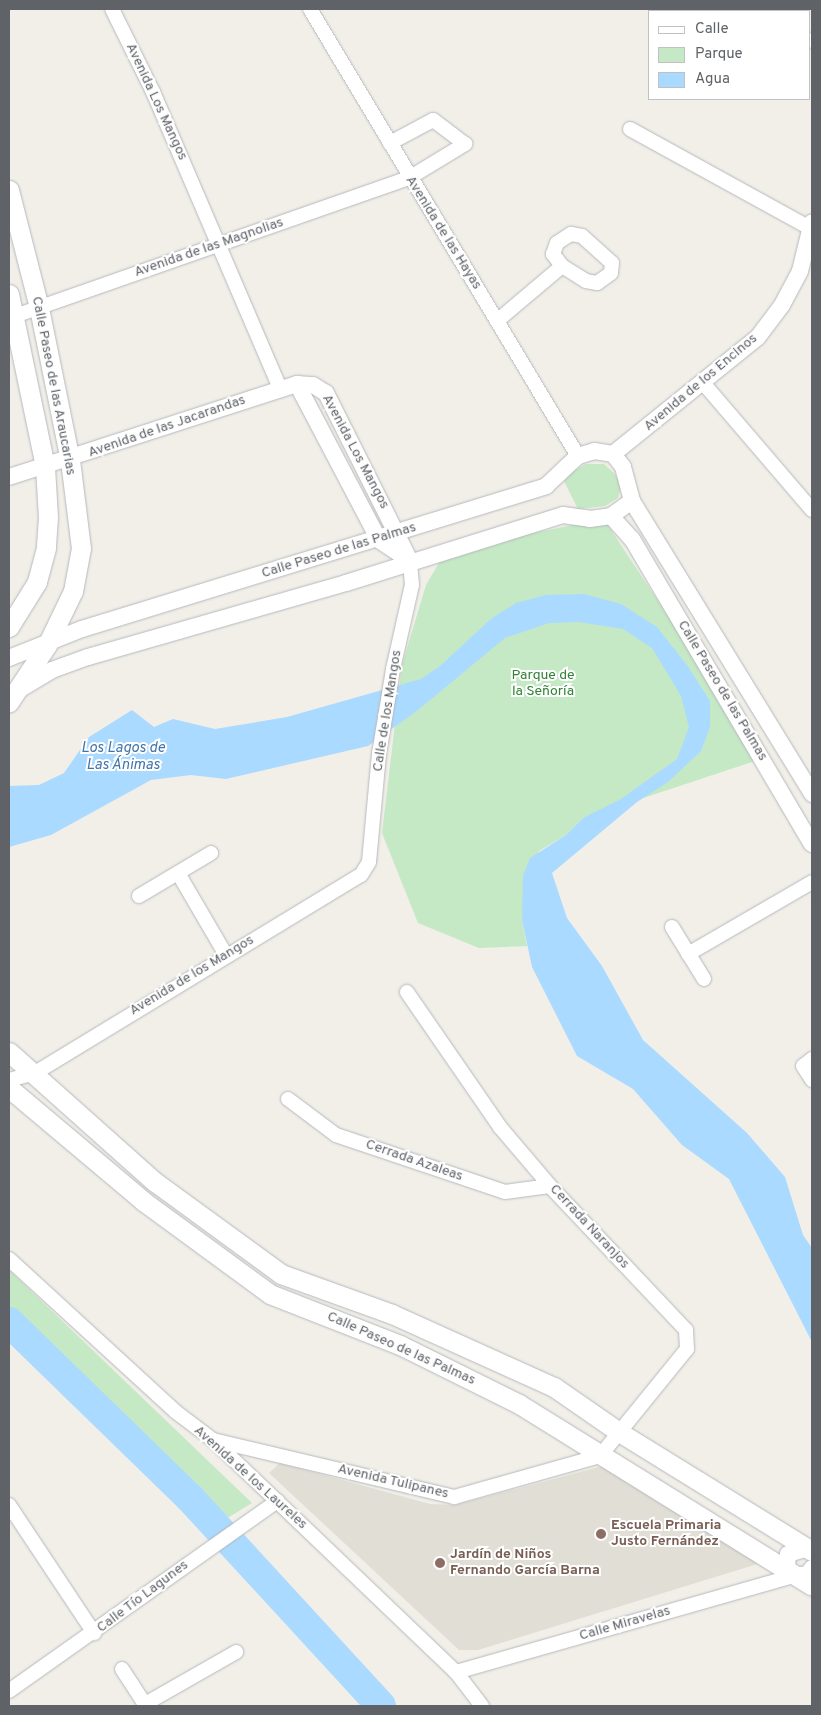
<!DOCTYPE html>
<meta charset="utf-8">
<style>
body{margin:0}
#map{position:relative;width:821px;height:1715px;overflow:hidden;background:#f1efe8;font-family:Overpass,sans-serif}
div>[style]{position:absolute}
.education>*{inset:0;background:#e1ded6}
.green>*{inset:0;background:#c5e8c5}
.water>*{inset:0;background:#aadaff}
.river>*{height:30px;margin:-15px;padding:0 15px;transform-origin:15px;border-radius:15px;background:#aadaff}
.roads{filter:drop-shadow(0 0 1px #b5b8bc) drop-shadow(0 0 1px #b5b8bc)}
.minor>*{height:14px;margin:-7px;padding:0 7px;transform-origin:7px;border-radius:7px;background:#fff}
.tertiary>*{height:16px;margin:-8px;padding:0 8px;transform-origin:8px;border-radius:8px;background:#fff}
.secondary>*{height:19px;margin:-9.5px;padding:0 9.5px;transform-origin:9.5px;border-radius:9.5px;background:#fff}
.dots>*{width:14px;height:14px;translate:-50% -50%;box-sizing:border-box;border:2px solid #fff;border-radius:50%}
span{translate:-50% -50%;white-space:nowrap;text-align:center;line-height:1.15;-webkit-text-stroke:4px #fff;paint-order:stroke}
.street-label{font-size:14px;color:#5f6368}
.park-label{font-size:14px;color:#348238}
.education-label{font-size:14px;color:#785e54;font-weight:700}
.left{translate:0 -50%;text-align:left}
.water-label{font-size:15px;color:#4174aa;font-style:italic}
.frame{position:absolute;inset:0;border:10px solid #5f6368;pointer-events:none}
.legend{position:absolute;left:648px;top:10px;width:162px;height:90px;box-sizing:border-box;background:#fff;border:1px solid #bfc1c3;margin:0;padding:6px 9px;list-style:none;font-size:15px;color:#5f6368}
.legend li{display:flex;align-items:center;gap:10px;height:25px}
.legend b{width:25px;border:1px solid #bfc1c3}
</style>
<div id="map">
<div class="education">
<div style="clip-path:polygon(280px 1463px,430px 1504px,455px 1505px,603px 1466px,764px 1562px,478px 1650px,459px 1650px,269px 1473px)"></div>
</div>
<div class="green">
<div style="clip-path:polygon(586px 464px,604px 464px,615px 474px,621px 486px,618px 498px,605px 506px,578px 509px,564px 481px,570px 473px)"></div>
<div style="clip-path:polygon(607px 524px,697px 660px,758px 760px,583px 818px,566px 835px,539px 851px,522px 920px,527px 946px,479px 948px,418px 923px,382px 833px,402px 665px,426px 585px,440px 561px,510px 538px,573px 525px)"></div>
<div style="clip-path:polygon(9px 1270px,252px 1503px,221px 1522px,9px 1316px)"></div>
</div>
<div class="water">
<div style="clip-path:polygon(584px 594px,621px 604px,657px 627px,687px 665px,710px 701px,710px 727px,701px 751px,668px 782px,637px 802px,552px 873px,567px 918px,602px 966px,643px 1040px,747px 1133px,785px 1177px,803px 1235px,812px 1248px,812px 1342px,729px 1179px,682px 1145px,633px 1089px,577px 1056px,532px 967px,522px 920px,523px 876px,530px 858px,566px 835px,583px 818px,621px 799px,677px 759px,689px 727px,681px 696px,652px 648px,623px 629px,579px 622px,549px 623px,505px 638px,418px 710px,368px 746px,226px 779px,191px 775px,151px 780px,51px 835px,9px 847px,9px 786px,39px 785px,64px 773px,89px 737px,132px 710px,154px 727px,173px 719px,215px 729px,287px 717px,421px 679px,440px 666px,492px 618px,516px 603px,546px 595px)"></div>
</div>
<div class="river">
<div style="left:9px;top:1322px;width:252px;rotate:44.2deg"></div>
<div style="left:190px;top:1498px;width:282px;rotate:47.4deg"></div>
</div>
<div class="roads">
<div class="minor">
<div style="left:112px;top:9px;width:93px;rotate:63.7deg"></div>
<div style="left:153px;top:92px;width:323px;rotate:66.8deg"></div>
<div style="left:310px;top:9px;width:521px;rotate:59.06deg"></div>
<div style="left:810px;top:40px;width:2px;rotate:27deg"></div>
<div style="left:630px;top:129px;width:205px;rotate:28.8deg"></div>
<div style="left:571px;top:234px;width:11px;rotate:10deg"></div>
<div style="left:582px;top:236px;width:40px;rotate:42deg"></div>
<div style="left:612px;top:263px;width:10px;rotate:96deg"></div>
<div style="left:611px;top:273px;width:17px;rotate:144deg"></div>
<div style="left:597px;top:283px;width:11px;rotate:-170deg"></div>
<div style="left:586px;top:281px;width:28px;rotate:-148deg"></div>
<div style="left:562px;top:266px;width:15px;rotate:-127deg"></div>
<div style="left:553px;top:254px;width:12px;rotate:-70deg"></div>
<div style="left:557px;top:243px;width:17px;rotate:-33deg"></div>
<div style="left:9px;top:318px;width:424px;rotate:-19.3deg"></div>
<div style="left:409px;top:178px;width:66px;rotate:-31.3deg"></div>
<div style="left:465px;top:144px;width:40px;rotate:-143deg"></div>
<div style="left:433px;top:120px;width:49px;rotate:151.9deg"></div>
<div style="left:497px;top:321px;width:85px;rotate:-40.2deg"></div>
<div style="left:704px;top:384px;width:166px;rotate:49.4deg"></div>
<div style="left:178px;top:873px;width:95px;rotate:59.7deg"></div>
<div style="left:139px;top:896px;width:84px;rotate:-30.8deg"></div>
<div style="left:672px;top:927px;width:61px;rotate:58.4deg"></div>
<div style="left:688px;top:954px;width:143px;rotate:-30.1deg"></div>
<div style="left:812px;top:1059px;width:11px;rotate:142deg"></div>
<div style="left:803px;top:1066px;width:17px;rotate:57deg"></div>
<div style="left:9px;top:1080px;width:27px;rotate:-15deg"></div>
<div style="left:35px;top:1073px;width:381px;rotate:-31.3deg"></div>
<div style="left:361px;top:875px;width:15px;rotate:-58deg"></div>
<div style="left:369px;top:862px;width:108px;rotate:-84.7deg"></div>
<div style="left:379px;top:754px;width:86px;rotate:-80.6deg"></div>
<div style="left:393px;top:669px;width:86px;rotate:-77.3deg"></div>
<div style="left:412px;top:585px;width:24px;rotate:-95deg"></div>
<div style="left:288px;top:1099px;width:60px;rotate:36.9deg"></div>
<div style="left:336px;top:1135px;width:178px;rotate:18.6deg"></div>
<div style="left:505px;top:1192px;width:45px;rotate:-7.6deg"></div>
<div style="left:9px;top:1259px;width:226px;rotate:42.5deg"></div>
<div style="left:176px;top:1412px;width:46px;rotate:37.1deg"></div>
<div style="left:213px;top:1440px;width:336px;rotate:43.7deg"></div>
<div style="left:456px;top:1672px;width:43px;rotate:52.6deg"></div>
<div style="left:213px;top:1440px;width:248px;rotate:13.3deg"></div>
<div style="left:454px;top:1497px;width:152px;rotate:-15.7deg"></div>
<div style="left:600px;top:1456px;width:138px;rotate:-50.9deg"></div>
<div style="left:687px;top:1349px;width:19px;rotate:-93deg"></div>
<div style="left:686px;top:1330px;width:198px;rotate:-133.4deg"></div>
<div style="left:550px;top:1186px;width:77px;rotate:-130.3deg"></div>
<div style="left:500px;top:1127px;width:164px;rotate:-124.6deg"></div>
<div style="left:9px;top:1505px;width:154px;rotate:56.4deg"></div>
<div style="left:122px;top:1669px;width:44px;rotate:57deg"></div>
<div style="left:456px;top:1672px;width:351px;rotate:-15.9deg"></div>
<div style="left:9px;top:1691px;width:329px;rotate:-35.3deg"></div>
<div style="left:145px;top:1704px;width:105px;rotate:-29.7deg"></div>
</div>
<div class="tertiary">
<div style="left:297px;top:384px;width:176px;rotate:62.3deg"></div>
<div style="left:379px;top:540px;width:37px;rotate:34deg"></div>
<div style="left:613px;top:454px;width:186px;rotate:-38.9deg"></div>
<div style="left:758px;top:337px;width:40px;rotate:-53deg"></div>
<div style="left:782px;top:305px;width:38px;rotate:-62deg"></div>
<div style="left:800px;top:271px;width:50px;rotate:-76.2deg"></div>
<div style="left:9px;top:477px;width:303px;rotate:-17.9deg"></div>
<div style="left:297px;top:384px;width:16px;rotate:4deg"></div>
<div style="left:313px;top:385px;width:15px;rotate:32deg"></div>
<div style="left:326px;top:393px;width:188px;rotate:63.4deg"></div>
<div style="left:611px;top:516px;width:31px;rotate:48deg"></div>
<div style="left:632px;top:539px;width:354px;rotate:59.5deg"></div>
<div style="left:9px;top:658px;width:79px;rotate:-21.7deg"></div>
<div style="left:82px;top:629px;width:486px;rotate:-17.1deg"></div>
<div style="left:546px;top:486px;width:44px;rotate:-43.2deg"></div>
<div style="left:578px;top:456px;width:17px;rotate:-17deg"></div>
<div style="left:594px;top:451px;width:19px;rotate:9deg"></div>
<div style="left:613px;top:454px;width:16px;rotate:52deg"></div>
<div style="left:623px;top:467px;width:35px;rotate:75deg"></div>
<div style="left:632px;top:501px;width:344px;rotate:58.4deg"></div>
<div style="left:19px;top:690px;width:39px;rotate:-31deg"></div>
<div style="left:52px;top:670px;width:38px;rotate:-20deg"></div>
<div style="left:88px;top:657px;width:268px;rotate:-16deg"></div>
<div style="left:346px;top:583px;width:227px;rotate:-17.4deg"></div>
<div style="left:563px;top:515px;width:27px;rotate:8deg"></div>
<div style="left:590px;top:519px;width:21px;rotate:-8deg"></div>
<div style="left:611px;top:516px;width:26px;rotate:-36deg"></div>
<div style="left:808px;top:1548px;width:21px;rotate:163deg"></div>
<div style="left:788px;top:1554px;width:13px;rotate:94deg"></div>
<div style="left:787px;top:1567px;width:11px;rotate:52deg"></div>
<div style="left:794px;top:1576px;width:14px;rotate:-8deg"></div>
<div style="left:808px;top:1574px;width:7px;rotate:-56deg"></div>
</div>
<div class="secondary">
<div style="left:9px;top:190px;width:122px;rotate:75.7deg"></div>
<div style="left:39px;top:308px;width:155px;rotate:78.5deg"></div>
<div style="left:70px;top:460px;width:89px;rotate:82.9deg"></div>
<div style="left:81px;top:548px;width:44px;rotate:100.5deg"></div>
<div style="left:73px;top:591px;width:60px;rotate:115.7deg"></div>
<div style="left:47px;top:645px;width:69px;rotate:123.7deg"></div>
<div style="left:9px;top:294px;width:177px;rotate:78.2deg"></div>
<div style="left:45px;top:467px;width:50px;rotate:86.6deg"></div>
<div style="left:48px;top:517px;width:31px;rotate:94deg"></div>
<div style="left:46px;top:548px;width:35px;rotate:105deg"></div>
<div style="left:37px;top:582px;width:53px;rotate:121.9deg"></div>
<div style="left:9px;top:1052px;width:195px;rotate:41.7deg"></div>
<div style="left:155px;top:1182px;width:156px;rotate:36.1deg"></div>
<div style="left:281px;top:1274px;width:118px;rotate:19.8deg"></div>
<div style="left:392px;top:1314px;width:178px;rotate:24.3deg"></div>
<div style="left:554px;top:1387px;width:79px;rotate:34.7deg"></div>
<div style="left:619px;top:1432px;width:227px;rotate:31.7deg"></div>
<div style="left:9px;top:1088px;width:175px;rotate:40.1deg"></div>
<div style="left:143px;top:1201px;width:157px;rotate:36.2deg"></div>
<div style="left:270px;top:1294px;width:140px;rotate:21.4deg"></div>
<div style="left:400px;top:1345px;width:133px;rotate:26.4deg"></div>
<div style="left:519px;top:1404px;width:345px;rotate:31.8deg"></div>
</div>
</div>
<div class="dots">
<div style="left:601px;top:1534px;background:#8d6e63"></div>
<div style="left:440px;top:1563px;background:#8d6e63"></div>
</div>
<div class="street-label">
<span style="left:156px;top:102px;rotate:65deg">Avenida Los Mangos</span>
<span style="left:443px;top:233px;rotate:58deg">Avenida de las Hayas</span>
<span style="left:209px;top:248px;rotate:-19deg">Avenida de las Magnolias</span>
<span style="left:701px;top:383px;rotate:-40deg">Avenida de los Encinos</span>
<span style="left:53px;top:386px;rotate:79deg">Calle Paseo de las Araucarias</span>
<span style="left:167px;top:427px;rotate:-19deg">Avenida de las Jacarandas</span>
<span style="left:355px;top:452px;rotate:62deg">Avenida Los Mangos</span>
<span style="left:339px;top:551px;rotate:-17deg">Calle Paseo de las Palmas</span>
<span style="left:722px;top:691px;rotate:59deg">Calle Paseo de las Palmas</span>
<span style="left:388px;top:711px;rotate:-81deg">Calle de los Mangos</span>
<span style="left:192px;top:976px;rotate:-31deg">Avenida de los Mangos</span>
<span style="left:414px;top:1161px;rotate:19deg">Cerrada Azaleas</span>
<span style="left:589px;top:1227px;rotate:47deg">Cerrada Naranjos</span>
<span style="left:401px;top:1349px;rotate:24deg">Calle Paseo de las Palmas</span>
<span style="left:250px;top:1478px;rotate:42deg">Avenida de los Laureles</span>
<span style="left:393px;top:1482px;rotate:13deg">Avenida Tulipanes</span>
<span style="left:143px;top:1597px;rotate:-37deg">Calle Tío Lagunes</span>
<span style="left:625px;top:1624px;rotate:-16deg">Calle Miravelas</span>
</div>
<div class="park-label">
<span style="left:543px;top:684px">Parque de<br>la Señoría</span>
</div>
<div class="education-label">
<span class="left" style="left:611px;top:1534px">Escuela Primaria<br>Justo Fernández</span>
<span class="left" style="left:450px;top:1563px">Jardín de Niños<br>Fernando García Barna</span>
</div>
<div class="water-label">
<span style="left:123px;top:757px">Los Lagos de<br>Las Ánimas</span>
</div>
<div class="frame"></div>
<ul class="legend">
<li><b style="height:6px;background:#fff"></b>Calle</li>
<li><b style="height:14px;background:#c5e8c5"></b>Parque</li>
<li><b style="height:14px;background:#aadaff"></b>Agua</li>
</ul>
</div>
